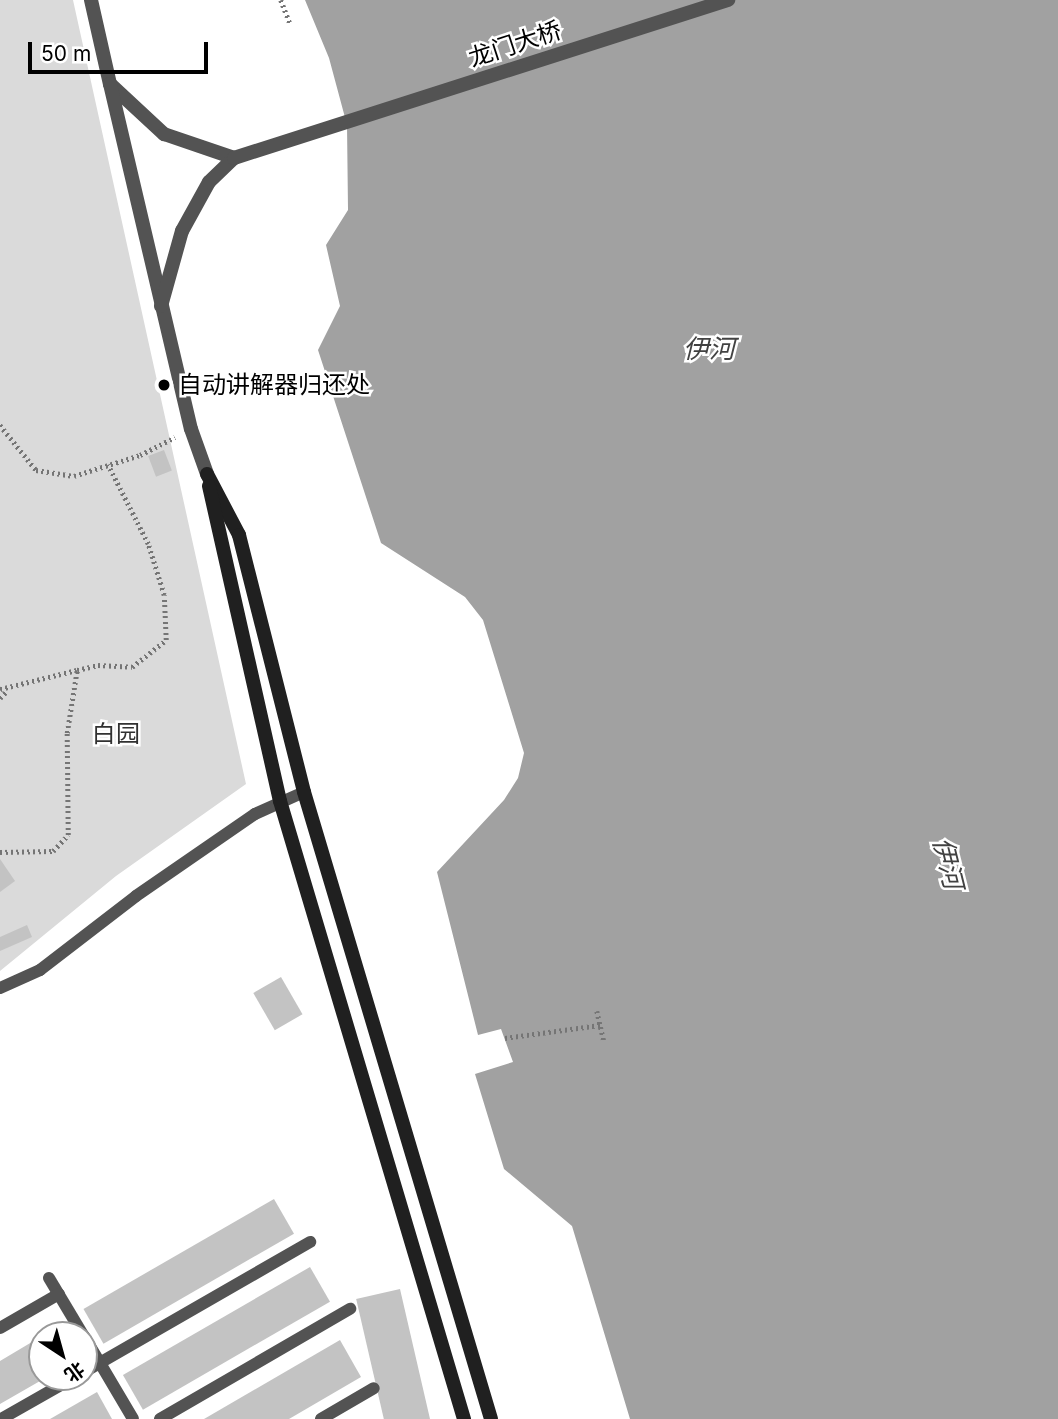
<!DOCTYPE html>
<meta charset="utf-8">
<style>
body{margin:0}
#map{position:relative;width:1058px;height:1419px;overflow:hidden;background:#fff;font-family:Inter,"Noto Sans SC",sans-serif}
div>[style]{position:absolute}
.green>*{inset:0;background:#dadada}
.water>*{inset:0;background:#a1a1a1}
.building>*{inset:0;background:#c3c3c3;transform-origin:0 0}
.path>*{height:4.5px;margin-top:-2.25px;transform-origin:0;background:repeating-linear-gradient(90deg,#757575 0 2px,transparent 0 5.5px)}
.lane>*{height:12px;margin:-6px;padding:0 6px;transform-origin:6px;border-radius:6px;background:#535353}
.street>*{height:14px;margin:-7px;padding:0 7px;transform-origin:7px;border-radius:7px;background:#535353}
.secondary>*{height:14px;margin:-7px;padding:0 7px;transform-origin:7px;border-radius:7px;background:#202020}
.dots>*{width:19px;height:19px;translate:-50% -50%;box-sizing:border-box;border:4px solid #fff;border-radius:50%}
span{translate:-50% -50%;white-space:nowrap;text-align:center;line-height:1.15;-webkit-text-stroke:5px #fff;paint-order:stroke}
.street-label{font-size:24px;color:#000}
.poi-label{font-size:24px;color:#000}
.left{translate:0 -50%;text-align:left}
.park-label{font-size:24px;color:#313131}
.water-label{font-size:26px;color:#424242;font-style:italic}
.north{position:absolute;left:28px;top:1321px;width:70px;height:70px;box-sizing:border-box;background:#fff;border:2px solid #999;border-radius:50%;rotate:144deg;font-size:19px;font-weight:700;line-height:28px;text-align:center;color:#000}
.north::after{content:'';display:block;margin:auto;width:24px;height:32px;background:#000;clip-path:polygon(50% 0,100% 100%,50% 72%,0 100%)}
.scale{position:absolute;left:28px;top:42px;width:180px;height:32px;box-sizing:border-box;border:4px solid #000;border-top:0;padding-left:9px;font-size:21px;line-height:24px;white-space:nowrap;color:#000;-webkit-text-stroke:5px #fff;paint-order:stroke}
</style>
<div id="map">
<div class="green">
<div style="clip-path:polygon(0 0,73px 0,246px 784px,116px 876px,0 971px)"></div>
</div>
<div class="water">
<div style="clip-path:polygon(305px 0,1058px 0,1058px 1419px,630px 1419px,572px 1226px,504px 1169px,475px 1074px,513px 1062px,501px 1029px,478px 1035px,437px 872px,504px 800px,518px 778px,524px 753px,483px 620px,465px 597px,381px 543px,318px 350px,340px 306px,326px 245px,348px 210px,347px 125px,329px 58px)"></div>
</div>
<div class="building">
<div style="left:164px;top:450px;width:22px;height:17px;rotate:69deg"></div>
<div style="clip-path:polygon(0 859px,15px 881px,0 892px)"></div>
<div style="clip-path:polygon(27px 925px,32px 937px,0 951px,0 937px)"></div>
<div style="left:281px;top:977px;width:43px;height:32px;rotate:60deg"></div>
<div style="left:274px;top:1199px;width:40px;height:220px;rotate:60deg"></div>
<div style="left:310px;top:1267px;width:40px;height:216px;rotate:60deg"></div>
<div style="left:400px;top:1289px;width:134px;height:45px;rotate:77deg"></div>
<div style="clip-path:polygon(42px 1336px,42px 1377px,47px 1377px,0 1404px,0 1361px)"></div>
<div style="clip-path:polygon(340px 1340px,361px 1377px,289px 1419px,204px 1419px)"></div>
<div style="clip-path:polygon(97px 1392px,112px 1419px,50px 1419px)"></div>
</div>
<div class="path">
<div style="left:281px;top:0;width:26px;rotate:69deg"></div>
<div style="left:0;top:425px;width:58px;rotate:51.3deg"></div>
<div style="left:36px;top:470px;width:38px;rotate:9deg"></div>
<div style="left:74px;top:476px;width:69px;rotate:-17.7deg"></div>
<div style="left:140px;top:455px;width:39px;rotate:-27deg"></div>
<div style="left:0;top:689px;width:79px;rotate:-13.9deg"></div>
<div style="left:0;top:698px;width:10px;rotate:-45deg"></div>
<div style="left:0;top:852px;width:53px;rotate:-1.1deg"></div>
<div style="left:53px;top:851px;width:22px;rotate:-47deg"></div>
<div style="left:68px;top:835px;width:102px;rotate:-90.6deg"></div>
<div style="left:67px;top:733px;width:64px;rotate:-81deg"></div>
<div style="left:77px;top:670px;width:22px;rotate:-13deg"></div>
<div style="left:98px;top:665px;width:34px;rotate:3deg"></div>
<div style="left:132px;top:667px;width:43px;rotate:-38.5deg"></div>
<div style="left:166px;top:640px;width:45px;rotate:-92.5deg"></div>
<div style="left:164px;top:595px;width:53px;rotate:-107.4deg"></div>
<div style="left:148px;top:544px;width:89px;rotate:-116.9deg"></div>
<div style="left:597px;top:1011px;width:32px;rotate:77deg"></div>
<div style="left:505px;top:1038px;width:96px;rotate:-7.8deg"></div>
</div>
<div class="lane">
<div style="left:0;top:988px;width:44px;rotate:-24.2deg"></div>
<div style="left:40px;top:970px;width:121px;rotate:-37.6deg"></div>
<div style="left:136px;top:896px;width:145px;rotate:-34.6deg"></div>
<div style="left:255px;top:814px;width:54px;rotate:-24.2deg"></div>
<div style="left:49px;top:1278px;width:66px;rotate:59.2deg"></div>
<div style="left:0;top:1328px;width:68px;rotate:-30deg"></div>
<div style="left:84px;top:1336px;width:96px;rotate:59.4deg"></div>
<div style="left:84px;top:1372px;width:261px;rotate:-29.9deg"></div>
<div style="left:1px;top:1419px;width:85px;rotate:-29.6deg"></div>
<div style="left:160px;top:1419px;width:220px;rotate:-30.1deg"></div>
<div style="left:321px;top:1419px;width:61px;rotate:-30.3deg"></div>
</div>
<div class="street">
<div style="left:91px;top:0;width:86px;rotate:77.3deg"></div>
<div style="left:110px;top:84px;width:74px;rotate:42.8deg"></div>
<div style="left:164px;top:134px;width:74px;rotate:18.9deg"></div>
<div style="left:110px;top:84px;width:354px;rotate:76.8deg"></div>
<div style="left:191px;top:429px;width:48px;rotate:70.4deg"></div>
<div style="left:161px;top:306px;width:78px;rotate:-74.4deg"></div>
<div style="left:182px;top:231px;width:56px;rotate:-61.1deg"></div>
<div style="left:209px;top:182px;width:35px;rotate:-44deg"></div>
<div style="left:234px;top:158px;width:519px;rotate:-17.74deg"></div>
</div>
<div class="secondary">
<div style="left:207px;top:474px;width:69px;rotate:62.3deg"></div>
<div style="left:239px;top:535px;width:265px;rotate:75.8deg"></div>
<div style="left:304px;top:792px;width:654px;rotate:73.39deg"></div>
<div style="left:209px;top:486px;width:323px;rotate:77.3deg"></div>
<div style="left:280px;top:801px;width:645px;rotate:73.42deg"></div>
</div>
<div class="dots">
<div style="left:164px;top:385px;background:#000"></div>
</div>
<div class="street-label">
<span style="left:515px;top:44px;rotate:-18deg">龙门大桥</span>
</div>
<div class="poi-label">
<span class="left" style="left:178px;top:385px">自动讲解器归还处</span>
</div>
<div class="park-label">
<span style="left:116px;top:734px">白园</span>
</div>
<div class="water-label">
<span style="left:709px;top:349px">伊河</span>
<span style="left:948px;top:863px;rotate:76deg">伊河</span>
</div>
<div class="north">北</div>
<div class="scale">50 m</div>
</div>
